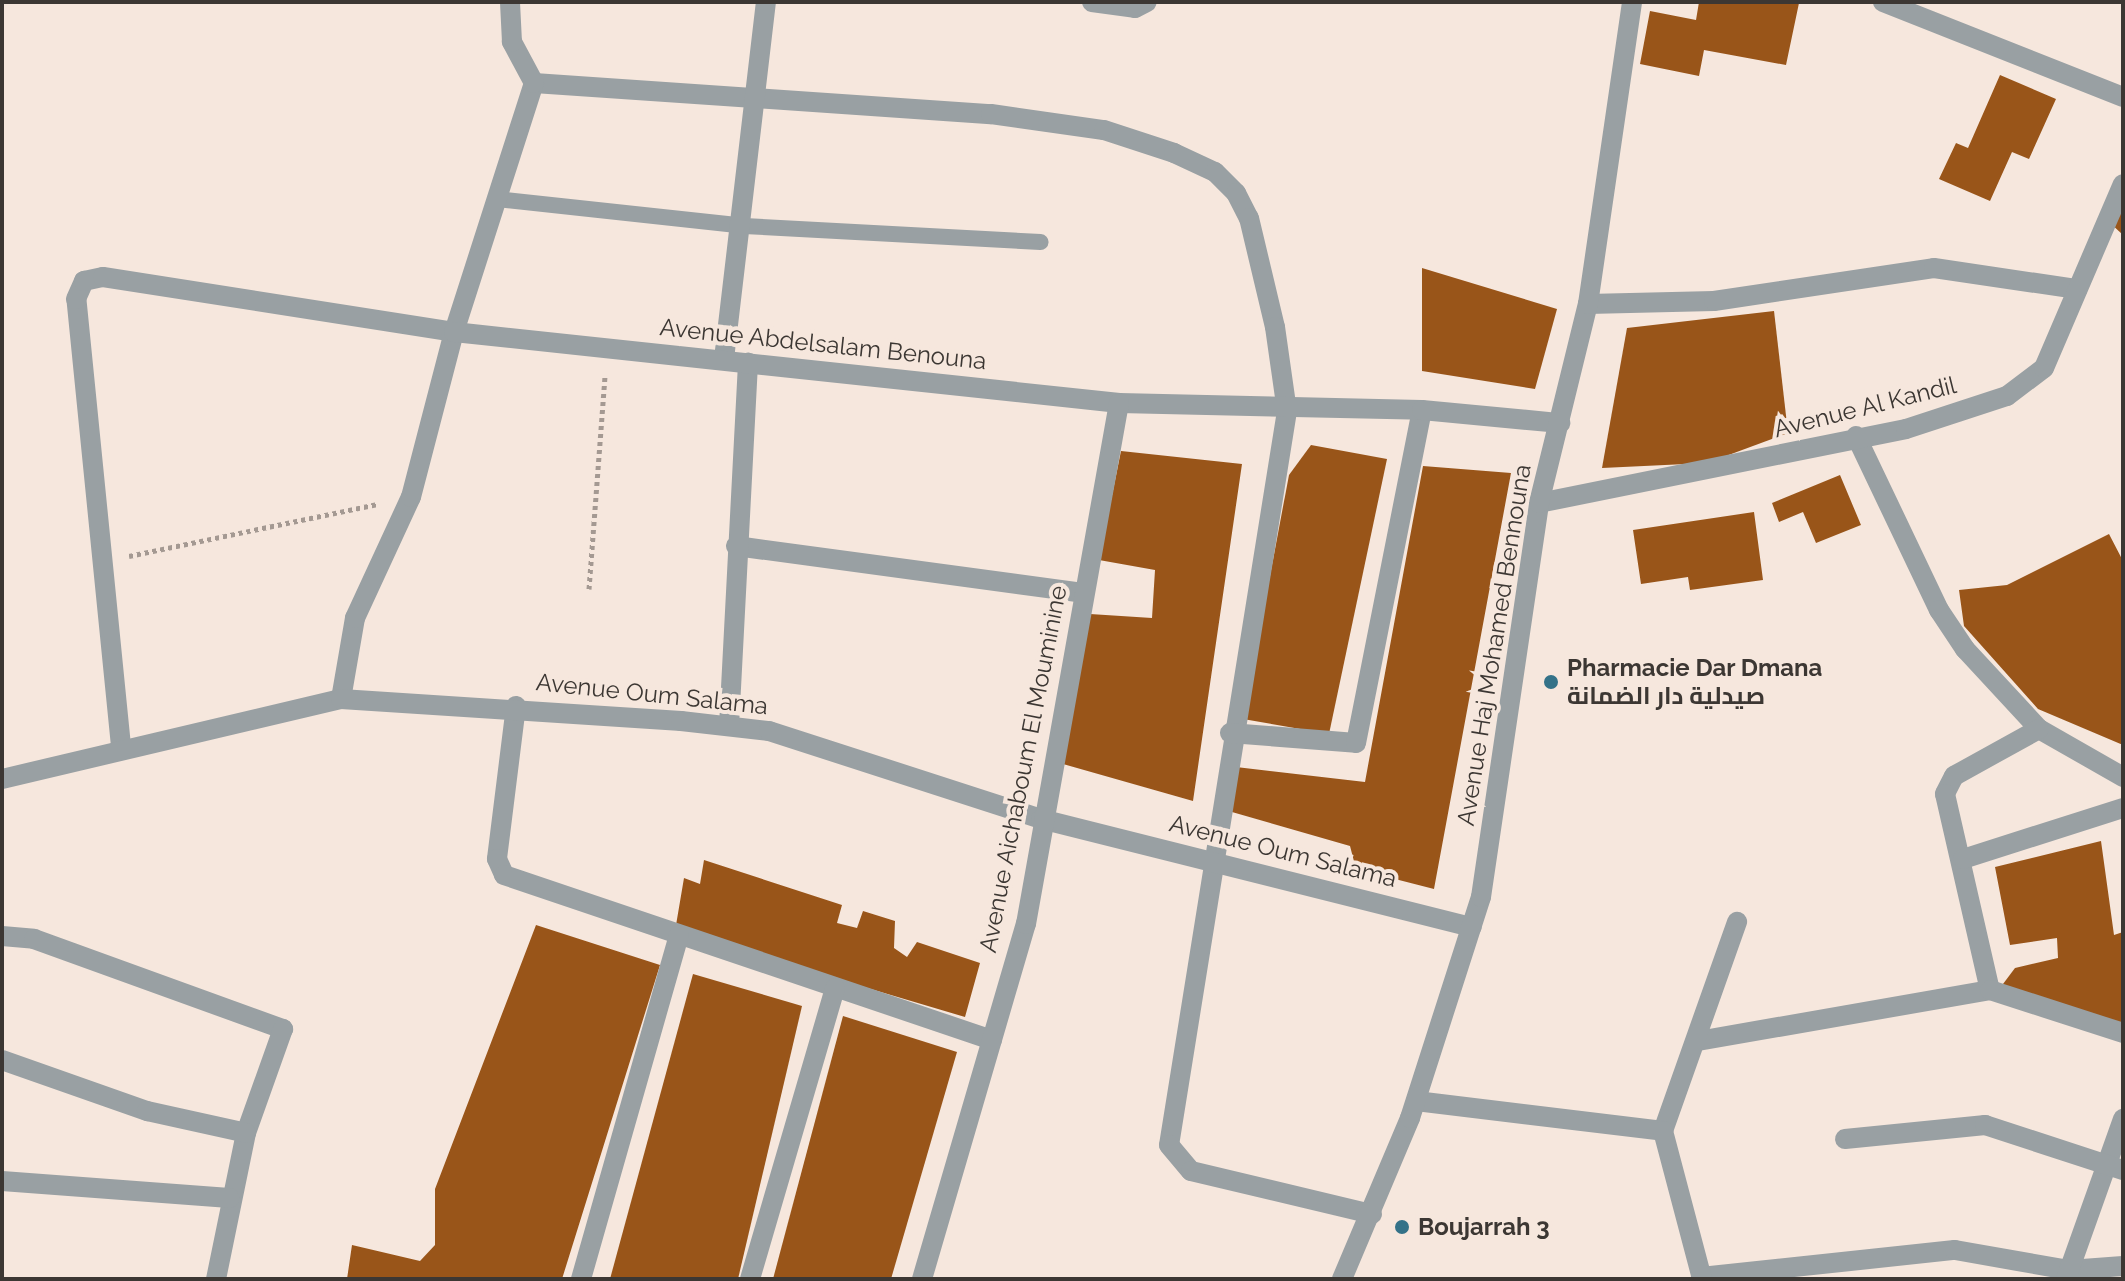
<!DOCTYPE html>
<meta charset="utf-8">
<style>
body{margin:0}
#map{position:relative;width:2125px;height:1281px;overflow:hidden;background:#f6e7dd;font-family:Raleway,Cairo,sans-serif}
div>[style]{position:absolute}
.building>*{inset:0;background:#995519}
.path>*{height:5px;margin-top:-2.5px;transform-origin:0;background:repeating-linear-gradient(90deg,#a49992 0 4px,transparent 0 8px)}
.service>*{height:16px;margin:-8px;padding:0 8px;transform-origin:8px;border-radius:8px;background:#99a0a3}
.pedestrian>*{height:20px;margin:-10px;padding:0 10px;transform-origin:10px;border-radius:10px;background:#99a0a3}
.minor>*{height:20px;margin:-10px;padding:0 10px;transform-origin:10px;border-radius:10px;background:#99a0a3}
.tertiary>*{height:20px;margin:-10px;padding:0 10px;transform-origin:10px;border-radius:10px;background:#99a0a3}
.dots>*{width:22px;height:22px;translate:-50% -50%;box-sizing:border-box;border:4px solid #f6e7dd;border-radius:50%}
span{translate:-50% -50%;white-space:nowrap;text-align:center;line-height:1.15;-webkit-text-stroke:8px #f6e7dd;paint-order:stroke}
.street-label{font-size:24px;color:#3c3733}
.poi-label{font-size:24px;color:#3c3733;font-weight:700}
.left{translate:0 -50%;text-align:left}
.frame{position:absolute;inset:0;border:4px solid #3c3733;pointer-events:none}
</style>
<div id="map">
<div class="building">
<div style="clip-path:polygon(1699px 2px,1799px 3px,1786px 65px,1704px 50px,1699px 76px,1640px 64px,1650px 11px,1696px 20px)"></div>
<div style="clip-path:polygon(2000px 75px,2056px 99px,2029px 159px,2012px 152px,1990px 201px,1939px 179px,1956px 143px,1968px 148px)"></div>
<div style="clip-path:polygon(2123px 204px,2123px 235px,2108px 221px)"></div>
<div style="clip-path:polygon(1422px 268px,1557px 309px,1535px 389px,1422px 371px)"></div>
<div style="clip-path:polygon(1774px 311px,1788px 433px,1707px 463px,1602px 468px,1627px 328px)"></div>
<div style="clip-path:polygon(1311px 445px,1387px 459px,1329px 734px,1243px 719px,1289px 475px)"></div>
<div style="clip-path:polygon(1121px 451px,1242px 464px,1193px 801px,1063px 764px,1090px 614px,1152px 618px,1155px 570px,1099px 560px)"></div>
<div style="clip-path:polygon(1423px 466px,1511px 473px,1434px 889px,1356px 869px,1350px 846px,1225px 810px,1236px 767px,1365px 782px)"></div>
<div style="clip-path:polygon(1840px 475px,1861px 525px,1816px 543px,1803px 512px,1779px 522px,1772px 503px)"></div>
<div style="clip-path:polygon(1754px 512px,1763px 580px,1690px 590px,1688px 577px,1641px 584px,1633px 530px)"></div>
<div style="clip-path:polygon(2109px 534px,2123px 561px,2123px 745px,2038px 709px,1964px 626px,1959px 590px,2007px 585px)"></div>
<div style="clip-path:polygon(2101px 841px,2114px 935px,2123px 932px,2123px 1027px,2000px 988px,2015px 968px,2058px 958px,2057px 938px,2010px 945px,1995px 867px)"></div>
<div style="clip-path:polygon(704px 860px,842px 905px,837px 923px,857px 928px,863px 911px,895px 921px,894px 948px,907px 957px,917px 942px,980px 963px,965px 1017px,675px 931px,684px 878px,700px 884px)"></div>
<div style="clip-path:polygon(536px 925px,660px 965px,562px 1279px,347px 1279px,352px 1245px,420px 1261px,435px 1245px,435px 1189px)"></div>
<div style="clip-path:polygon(693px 974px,802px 1006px,738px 1279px,610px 1279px)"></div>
<div style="clip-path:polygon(843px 1016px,957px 1052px,891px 1279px,773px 1279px)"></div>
</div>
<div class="path">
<div style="left:129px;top:556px;width:254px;rotate:-11.8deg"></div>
<div style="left:589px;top:589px;width:216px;rotate:-85.7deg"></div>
</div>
<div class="service">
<div style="left:497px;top:199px;width:248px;rotate:6.2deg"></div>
<div style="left:744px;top:226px;width:297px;rotate:3.1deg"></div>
</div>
<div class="pedestrian">
<div style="left:1698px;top:1041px;width:296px;rotate:-9.9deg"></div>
<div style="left:1663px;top:1131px;width:222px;rotate:-70.5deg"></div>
<div style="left:1701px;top:1277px;width:255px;rotate:-6.1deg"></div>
<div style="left:1955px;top:1250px;width:116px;rotate:10deg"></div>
<div style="left:2069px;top:1270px;width:54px;rotate:-4.2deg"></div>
<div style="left:2066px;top:1279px;width:170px;rotate:-70.4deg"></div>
</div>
<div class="minor">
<div style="left:1092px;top:2px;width:43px;rotate:7.9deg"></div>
<div style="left:1135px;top:8px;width:13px;rotate:-27deg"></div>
<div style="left:1883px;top:2px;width:258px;rotate:21.6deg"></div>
<div style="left:534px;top:83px;width:458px;rotate:3.9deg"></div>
<div style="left:991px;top:114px;width:114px;rotate:8.1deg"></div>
<div style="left:1104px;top:130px;width:74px;rotate:18.2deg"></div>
<div style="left:1174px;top:153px;width:45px;rotate:24.9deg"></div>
<div style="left:1215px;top:172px;width:30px;rotate:45deg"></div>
<div style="left:1236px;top:193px;width:28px;rotate:63deg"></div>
<div style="left:1249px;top:218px;width:112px;rotate:76.6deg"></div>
<div style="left:1275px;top:327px;width:85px;rotate:81.9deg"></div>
<div style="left:1287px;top:411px;width:743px;rotate:99.13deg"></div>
<div style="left:1169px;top:1145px;width:34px;rotate:50deg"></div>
<div style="left:1191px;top:1171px;width:186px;rotate:13.4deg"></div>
<div style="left:1588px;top:304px;width:126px;rotate:-1.4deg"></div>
<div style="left:1714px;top:301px;width:222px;rotate:-8.5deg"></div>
<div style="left:1934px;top:268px;width:145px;rotate:8.4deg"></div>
<div style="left:724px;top:359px;width:359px;rotate:-83.3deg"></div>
<div style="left:1856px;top:436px;width:193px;rotate:64.5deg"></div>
<div style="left:1939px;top:610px;width:47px;rotate:56.3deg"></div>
<div style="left:1965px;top:649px;width:109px;rotate:47.2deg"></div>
<div style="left:2039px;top:729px;width:97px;rotate:29.7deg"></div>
<div style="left:1539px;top:503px;width:374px;rotate:-11.4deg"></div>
<div style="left:1906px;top:429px;width:106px;rotate:-18.1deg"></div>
<div style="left:2007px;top:396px;width:46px;rotate:-37.1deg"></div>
<div style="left:2044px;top:368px;width:200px;rotate:-66.8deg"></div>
<div style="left:736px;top:546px;width:350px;rotate:7.7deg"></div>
<div style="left:341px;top:699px;width:82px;rotate:-80.2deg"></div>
<div style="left:355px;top:618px;width:133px;rotate:-65.2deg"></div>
<div style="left:411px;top:497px;width:171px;rotate:-75.4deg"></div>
<div style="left:454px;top:332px;width:262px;rotate:-72.2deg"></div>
<div style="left:534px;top:83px;width:47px;rotate:-118.2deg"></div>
<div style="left:512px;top:42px;width:40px;rotate:-92.9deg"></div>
<div style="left:516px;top:706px;width:154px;rotate:97.1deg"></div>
<div style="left:497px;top:859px;width:17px;rotate:66deg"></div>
<div style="left:504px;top:875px;width:515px;rotate:18.68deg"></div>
<div style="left:729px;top:726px;width:364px;rotate:-87deg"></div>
<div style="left:2039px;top:729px;width:97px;rotate:151.1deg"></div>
<div style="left:1954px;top:776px;width:20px;rotate:117deg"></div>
<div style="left:1945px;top:794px;width:201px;rotate:77.1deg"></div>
<div style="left:1990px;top:990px;width:140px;rotate:17.9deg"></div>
<div style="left:1230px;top:733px;width:126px;rotate:4.5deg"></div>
<div style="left:1356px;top:743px;width:339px;rotate:-78.8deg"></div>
<div style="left:121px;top:746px;width:449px;rotate:-95.7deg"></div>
<div style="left:76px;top:299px;width:20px;rotate:-66deg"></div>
<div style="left:84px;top:281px;width:19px;rotate:-12deg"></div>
<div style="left:103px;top:277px;width:355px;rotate:8.9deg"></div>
<div style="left:454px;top:332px;width:669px;rotate:6.09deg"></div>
<div style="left:1119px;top:403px;width:303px;rotate:1.3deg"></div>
<div style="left:1422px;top:410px;width:139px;rotate:5.4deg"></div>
<div style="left:2px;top:779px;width:348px;rotate:-13.3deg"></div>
<div style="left:341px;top:699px;width:341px;rotate:3.7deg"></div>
<div style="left:681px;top:721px;width:89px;rotate:6.5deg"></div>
<div style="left:769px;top:731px;width:286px;rotate:17.9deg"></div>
<div style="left:1041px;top:819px;width:444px;rotate:14.1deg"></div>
<div style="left:1963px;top:859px;width:168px;rotate:-17.7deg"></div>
<div style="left:2px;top:936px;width:32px;rotate:5deg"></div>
<div style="left:34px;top:939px;width:265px;rotate:19.9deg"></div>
<div style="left:283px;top:1029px;width:110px;rotate:109.6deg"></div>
<div style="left:246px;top:1133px;width:149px;rotate:101.6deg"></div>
<div style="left:2px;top:1060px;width:154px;rotate:19.4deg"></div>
<div style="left:147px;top:1111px;width:101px;rotate:12.5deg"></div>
<div style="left:1416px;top:1101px;width:249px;rotate:6.9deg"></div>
<div style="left:1663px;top:1131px;width:153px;rotate:75.2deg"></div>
<div style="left:1845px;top:1139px;width:141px;rotate:-5.7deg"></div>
<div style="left:1985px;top:1125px;width:145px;rotate:18.1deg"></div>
<div style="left:2px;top:1181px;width:228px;rotate:4.3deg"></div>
<div style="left:581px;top:1279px;width:357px;rotate:-74.1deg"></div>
<div style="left:750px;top:1279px;width:303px;rotate:-73.7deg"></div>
<div style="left:922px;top:1279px;width:370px;rotate:-73.7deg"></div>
<div style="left:1026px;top:924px;width:529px;rotate:-79.88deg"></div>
</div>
<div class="tertiary">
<div style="left:1342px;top:1279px;width:175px;rotate:-67.1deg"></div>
<div style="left:1410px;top:1118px;width:232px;rotate:-72.2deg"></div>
<div style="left:1481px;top:897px;width:398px;rotate:-81.6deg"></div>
<div style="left:1539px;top:503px;width:205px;rotate:-76.2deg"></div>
<div style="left:1588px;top:304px;width:305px;rotate:-81.7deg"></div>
</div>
<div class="dots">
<div style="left:1551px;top:682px;background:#347288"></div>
<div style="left:1402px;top:1227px;background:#347288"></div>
</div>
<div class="street-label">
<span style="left:823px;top:344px;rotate:6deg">Avenue Abdelsalam Benouna</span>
<span style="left:1865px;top:407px;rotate:-14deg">Avenue Al Kandil</span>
<span style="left:1494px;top:645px;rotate:-81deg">Avenue Haj Mohamed Bennouna</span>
<span style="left:652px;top:694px;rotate:6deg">Avenue Oum Salama</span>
<span style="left:1023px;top:769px;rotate:-79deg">Avenue Aichaboum El Mouminine</span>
<span style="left:1283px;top:851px;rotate:14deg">Avenue Oum Salama</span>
</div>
<div class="poi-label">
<span class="left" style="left:1567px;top:682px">Pharmacie Dar Dmana<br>صيدلية دار الضمانة</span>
<span class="left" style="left:1418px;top:1227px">Boujarrah 3</span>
</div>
<div class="frame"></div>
</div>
